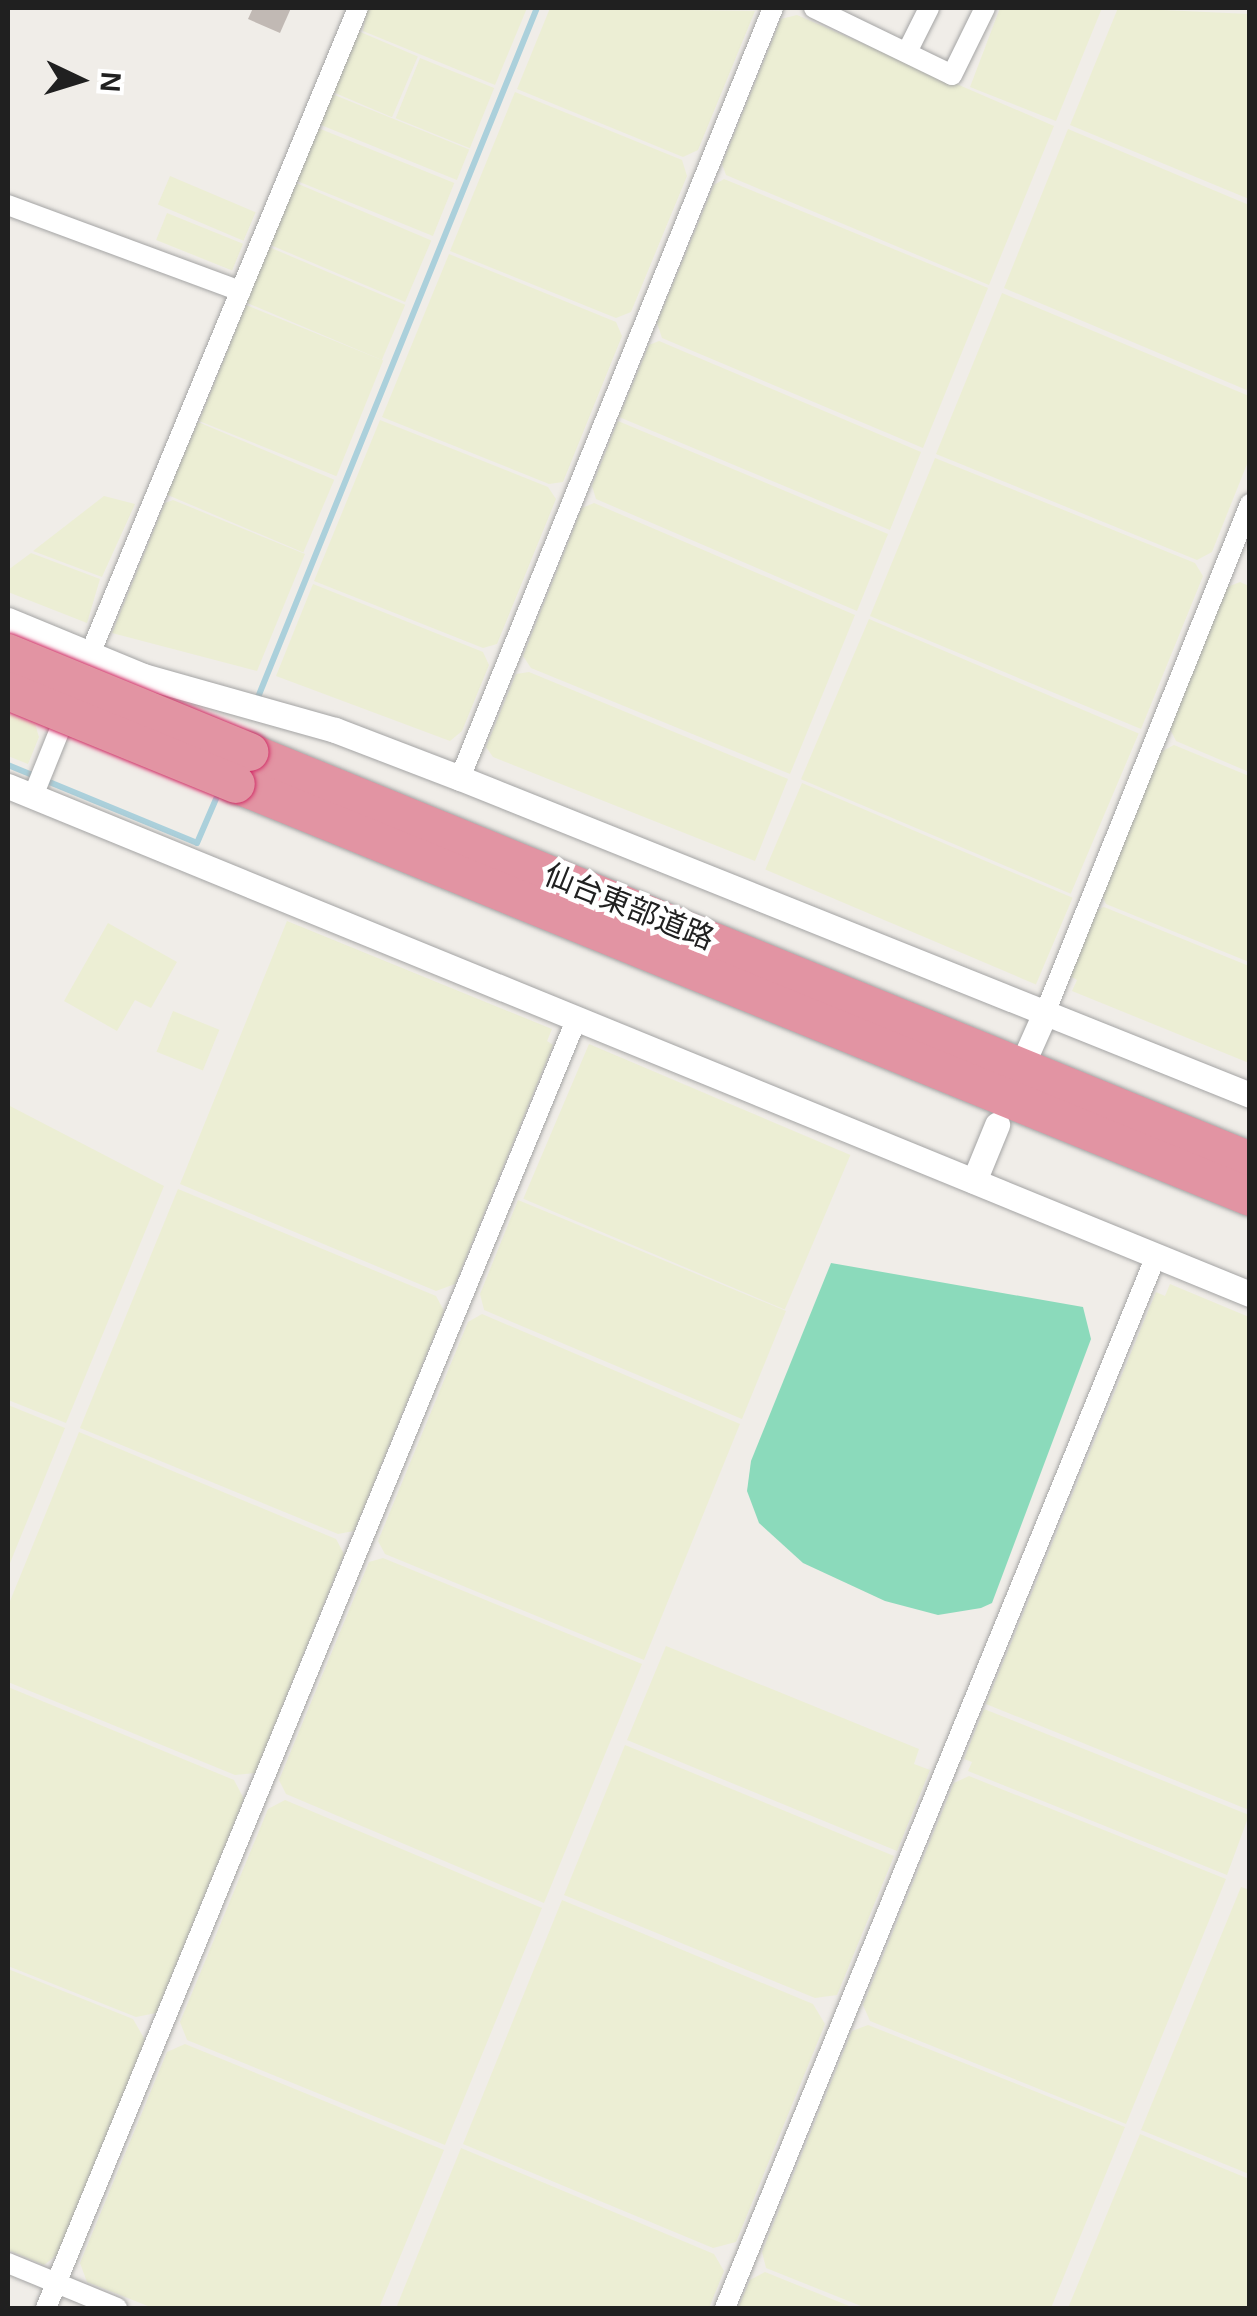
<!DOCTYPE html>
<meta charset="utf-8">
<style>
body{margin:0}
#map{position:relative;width:1257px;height:2316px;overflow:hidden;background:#f0ede8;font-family:Arial,"Noto Sans JP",sans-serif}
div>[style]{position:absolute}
.farmland>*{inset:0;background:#eceed4;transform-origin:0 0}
.pitch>*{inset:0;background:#8bdabb}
.stream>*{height:6px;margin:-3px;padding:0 3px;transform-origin:3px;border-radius:3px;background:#abd0db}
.building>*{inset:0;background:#c1b9b4}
.roads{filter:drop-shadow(0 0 2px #a4a4a4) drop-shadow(0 0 2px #a4a4a4)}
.minor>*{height:20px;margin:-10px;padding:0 10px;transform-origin:10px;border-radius:10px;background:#fff}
.tertiary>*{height:25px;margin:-12.5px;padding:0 12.5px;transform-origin:12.5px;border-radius:12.5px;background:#fff}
.motorway>*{height:38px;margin:-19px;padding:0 19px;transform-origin:19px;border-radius:19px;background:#e294a3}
.bridges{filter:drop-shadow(0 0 2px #d13169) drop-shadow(0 0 2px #d13169)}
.motorway-bridge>*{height:38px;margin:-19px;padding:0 19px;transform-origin:19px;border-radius:19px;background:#e294a3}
span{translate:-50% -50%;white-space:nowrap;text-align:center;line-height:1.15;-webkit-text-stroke:9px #fff;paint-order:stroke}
.street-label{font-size:30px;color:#202020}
.frame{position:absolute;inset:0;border:10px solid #202020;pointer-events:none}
.north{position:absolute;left:30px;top:30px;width:100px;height:100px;-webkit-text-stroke:8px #fff;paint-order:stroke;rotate:94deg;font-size:28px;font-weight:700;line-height:40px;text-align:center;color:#202020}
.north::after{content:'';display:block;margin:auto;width:35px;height:45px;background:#202020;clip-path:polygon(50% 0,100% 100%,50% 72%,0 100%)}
</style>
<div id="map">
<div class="farmland">
<div style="clip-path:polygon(367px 8px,527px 8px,495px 85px,363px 31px)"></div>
<div style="clip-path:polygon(550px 8px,755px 11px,698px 150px,683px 157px,517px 89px)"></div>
<div style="clip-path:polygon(1000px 8px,1102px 8px,1056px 121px,970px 87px)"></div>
<div style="clip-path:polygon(1118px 8px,1249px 14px,1249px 199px,1070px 125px)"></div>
<div style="clip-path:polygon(797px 15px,1054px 126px,989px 285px,726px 175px,722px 164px,781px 19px)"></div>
<div style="left:358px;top:31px;width:65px;height:66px;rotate:23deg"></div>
<div style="left:420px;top:58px;width:80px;height:65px;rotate:22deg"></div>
<div style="clip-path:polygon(515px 92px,682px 160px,687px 176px,631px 312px,616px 318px,450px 251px)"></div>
<div style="left:332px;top:94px;width:148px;height:33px;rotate:22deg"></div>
<div style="left:318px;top:128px;width:147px;height:57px;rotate:22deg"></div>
<div style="clip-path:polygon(1068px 129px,1249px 205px,1249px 391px,1004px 288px)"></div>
<div style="left:170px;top:176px;width:93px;height:31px;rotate:23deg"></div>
<div style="clip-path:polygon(724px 179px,988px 288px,923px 448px,662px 338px,657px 323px,714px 185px)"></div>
<div style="left:296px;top:183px;width:147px;height:67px;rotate:23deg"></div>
<div style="left:167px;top:213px;width:82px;height:29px;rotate:22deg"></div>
<div style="left:269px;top:247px;width:148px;height:60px;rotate:23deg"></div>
<div style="clip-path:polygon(449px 254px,616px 322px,622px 336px,563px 482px,549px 484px,382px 417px)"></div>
<div style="clip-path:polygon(1002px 293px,1249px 396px,1249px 459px,1212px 552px,1197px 560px,936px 454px)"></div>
<div style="left:246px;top:305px;width:148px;height:125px;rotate:22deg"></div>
<div style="clip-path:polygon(659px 341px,921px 452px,890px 530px,619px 417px,649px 345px)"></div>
<div style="clip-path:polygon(380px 420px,548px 487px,556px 499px,497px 644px,483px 648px,314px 581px)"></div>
<div style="clip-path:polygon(618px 421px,888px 534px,857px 611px,596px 499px,592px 486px)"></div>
<div style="left:198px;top:422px;width:148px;height:79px;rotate:23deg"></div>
<div style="clip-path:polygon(935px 458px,1195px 563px,1203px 576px,1141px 729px,870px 616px)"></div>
<div style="clip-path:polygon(104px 496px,135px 504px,102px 577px,33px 551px)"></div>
<div style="clip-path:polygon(173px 500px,305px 554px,257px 671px,112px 633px,165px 503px)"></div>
<div style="clip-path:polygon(594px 503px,855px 615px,790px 774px,531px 668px,523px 656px,582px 508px)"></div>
<div style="clip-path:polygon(31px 553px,100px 579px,87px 623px,8px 592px,8px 570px)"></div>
<div style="clip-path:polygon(1240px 582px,1249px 586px,1249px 772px,1176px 741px,1169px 727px,1225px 588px)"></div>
<div style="clip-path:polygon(313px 584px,483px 652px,489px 665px,462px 731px,450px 741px,276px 676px)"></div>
<div style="left:869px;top:619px;width:293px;height:174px;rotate:23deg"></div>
<div style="clip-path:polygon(529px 672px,788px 779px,755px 861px,493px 757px,486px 747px,516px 674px)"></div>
<div style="clip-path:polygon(8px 714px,35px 724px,39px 737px,28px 764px,8px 756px)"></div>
<div style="clip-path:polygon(1174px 745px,1249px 776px,1249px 962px,1106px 904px,1101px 893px,1159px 753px)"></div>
<div style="left:802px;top:783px;width:294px;height:94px;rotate:23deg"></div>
<div style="clip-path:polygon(1104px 907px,1249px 966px,1249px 1063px,1072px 991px,1077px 980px,1068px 975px,1093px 912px)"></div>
<div style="clip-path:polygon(287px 921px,552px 1029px,547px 1041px,553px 1045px,455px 1284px,436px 1291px,180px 1184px)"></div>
<div style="clip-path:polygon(108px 923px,177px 962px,151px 1008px,135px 1000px,117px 1031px,64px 1001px)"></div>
<div style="left:173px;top:1011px;width:50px;height:44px;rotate:22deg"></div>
<div style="left:589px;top:1044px;width:284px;height:168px;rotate:23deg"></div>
<div style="clip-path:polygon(8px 1105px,164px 1186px,66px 1423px,8px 1400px)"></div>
<div style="clip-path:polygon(178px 1189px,436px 1296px,444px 1311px,354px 1531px,338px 1534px,80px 1428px)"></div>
<div style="clip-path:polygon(518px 1200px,786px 1311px,742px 1419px,484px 1310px,480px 1294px)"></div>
<div style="clip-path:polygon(1170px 1284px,1249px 1317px,1249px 1810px,986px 1704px,1156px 1292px,1165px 1296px)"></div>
<div style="clip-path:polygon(482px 1314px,740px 1424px,644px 1660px,385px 1554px,378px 1541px,468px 1322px)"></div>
<div style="clip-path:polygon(8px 1405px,65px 1428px,8px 1568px)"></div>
<div style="clip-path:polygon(79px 1432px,336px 1539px,344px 1554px,255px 1773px,235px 1775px,8px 1682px,8px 1606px)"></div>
<div style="clip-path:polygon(383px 1558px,642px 1664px,544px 1903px,286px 1794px,279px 1780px,369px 1562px)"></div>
<div style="clip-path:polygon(666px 1646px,919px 1749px,914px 1764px,930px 1770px,897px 1851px,627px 1740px)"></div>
<div style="clip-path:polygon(8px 1687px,234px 1780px,244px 1799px,156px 2013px,136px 2017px,8px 1966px)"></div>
<div style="clip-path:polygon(984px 1709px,1249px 1815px,1227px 1875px,968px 1771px,972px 1762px,964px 1759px)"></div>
<div style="clip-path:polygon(625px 1745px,894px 1856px,837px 1995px,815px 1998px,564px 1895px)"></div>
<div style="clip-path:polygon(969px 1776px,1226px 1879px,1126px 2124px,870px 2021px,863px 2005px,954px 1783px)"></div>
<div style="clip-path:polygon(285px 1800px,542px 1908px,445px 2145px,187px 2040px,180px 2022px,268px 1809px)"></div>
<div style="clip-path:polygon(1241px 1887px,1250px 1890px,1249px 2174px,1141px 2130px)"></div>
<div style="clip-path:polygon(562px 1900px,813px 2004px,825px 2024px,736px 2242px,713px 2248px,463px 2144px)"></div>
<div style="clip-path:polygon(8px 1969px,133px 2019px,145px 2040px,57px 2255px,44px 2265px,8px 2250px)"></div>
<div style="clip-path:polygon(868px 2025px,1125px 2127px,1051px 2308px,866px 2308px,766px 2268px,762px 2252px,852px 2031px)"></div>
<div style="clip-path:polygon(185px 2044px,444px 2150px,379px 2308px,153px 2308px,87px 2282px,80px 2263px,167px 2052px)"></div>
<div style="clip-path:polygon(1140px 2134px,1249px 2179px,1249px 2308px,1068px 2308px)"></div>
<div style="clip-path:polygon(461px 2148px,714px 2254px,724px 2271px,709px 2308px,396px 2308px)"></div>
<div style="clip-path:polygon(765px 2272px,854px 2308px,738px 2308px,750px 2280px)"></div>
</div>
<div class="pitch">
<div style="clip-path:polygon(831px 1263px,1083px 1307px,1091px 1339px,992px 1603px,981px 1608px,938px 1615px,885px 1601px,803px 1563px,759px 1523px,747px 1491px,751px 1461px)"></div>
</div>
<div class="stream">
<div style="left:256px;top:702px;width:749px;rotate:-67.96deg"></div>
<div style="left:8px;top:765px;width:204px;rotate:22.4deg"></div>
<div style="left:197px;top:843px;width:56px;rotate:-66.7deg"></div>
</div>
<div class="building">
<div style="clip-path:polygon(253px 8px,291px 8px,280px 33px,248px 19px)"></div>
</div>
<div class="roads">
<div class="minor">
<div style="left:814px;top:8px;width:153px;rotate:25.9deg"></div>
<div style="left:952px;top:75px;width:75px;rotate:-63.8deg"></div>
<div style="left:908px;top:50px;width:47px;rotate:-63.4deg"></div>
<div style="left:8px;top:205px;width:248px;rotate:20.3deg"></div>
<div style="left:85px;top:666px;width:712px;rotate:-67.47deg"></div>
<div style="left:460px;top:778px;width:831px;rotate:-67.88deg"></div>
<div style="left:33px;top:796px;width:96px;rotate:-68deg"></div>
<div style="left:1045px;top:1013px;width:549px;rotate:-68.06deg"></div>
<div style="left:8px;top:2263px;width:118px;rotate:22.4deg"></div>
<div style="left:46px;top:2308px;width:1395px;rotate:-67.63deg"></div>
<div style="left:725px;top:2308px;width:1137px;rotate:-67.72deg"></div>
</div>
<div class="tertiary">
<div style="left:8px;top:620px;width:146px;rotate:22.5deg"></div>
<div style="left:143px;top:676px;width:199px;rotate:15.7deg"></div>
<div style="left:335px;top:730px;width:134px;rotate:21deg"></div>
<div style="left:460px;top:778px;width:851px;rotate:21.86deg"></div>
<div style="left:8px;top:786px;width:1342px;rotate:22.25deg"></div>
<div style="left:1029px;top:1049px;width:39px;rotate:-66deg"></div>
<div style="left:974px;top:1181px;width:61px;rotate:-67.7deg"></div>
</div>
<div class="motorway">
<div style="left:249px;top:752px;width:1081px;rotate:22.22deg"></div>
<div style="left:236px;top:784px;width:1095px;rotate:22.16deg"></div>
</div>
</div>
<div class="bridges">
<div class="motorway-bridge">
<div style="left:8px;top:653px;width:261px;rotate:22.3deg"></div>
<div style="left:8px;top:691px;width:246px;rotate:22.2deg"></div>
</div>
</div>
<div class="street-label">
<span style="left:629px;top:907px;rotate:22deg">仙台東部道路</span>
</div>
<div class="frame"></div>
<div class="north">N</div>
</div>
